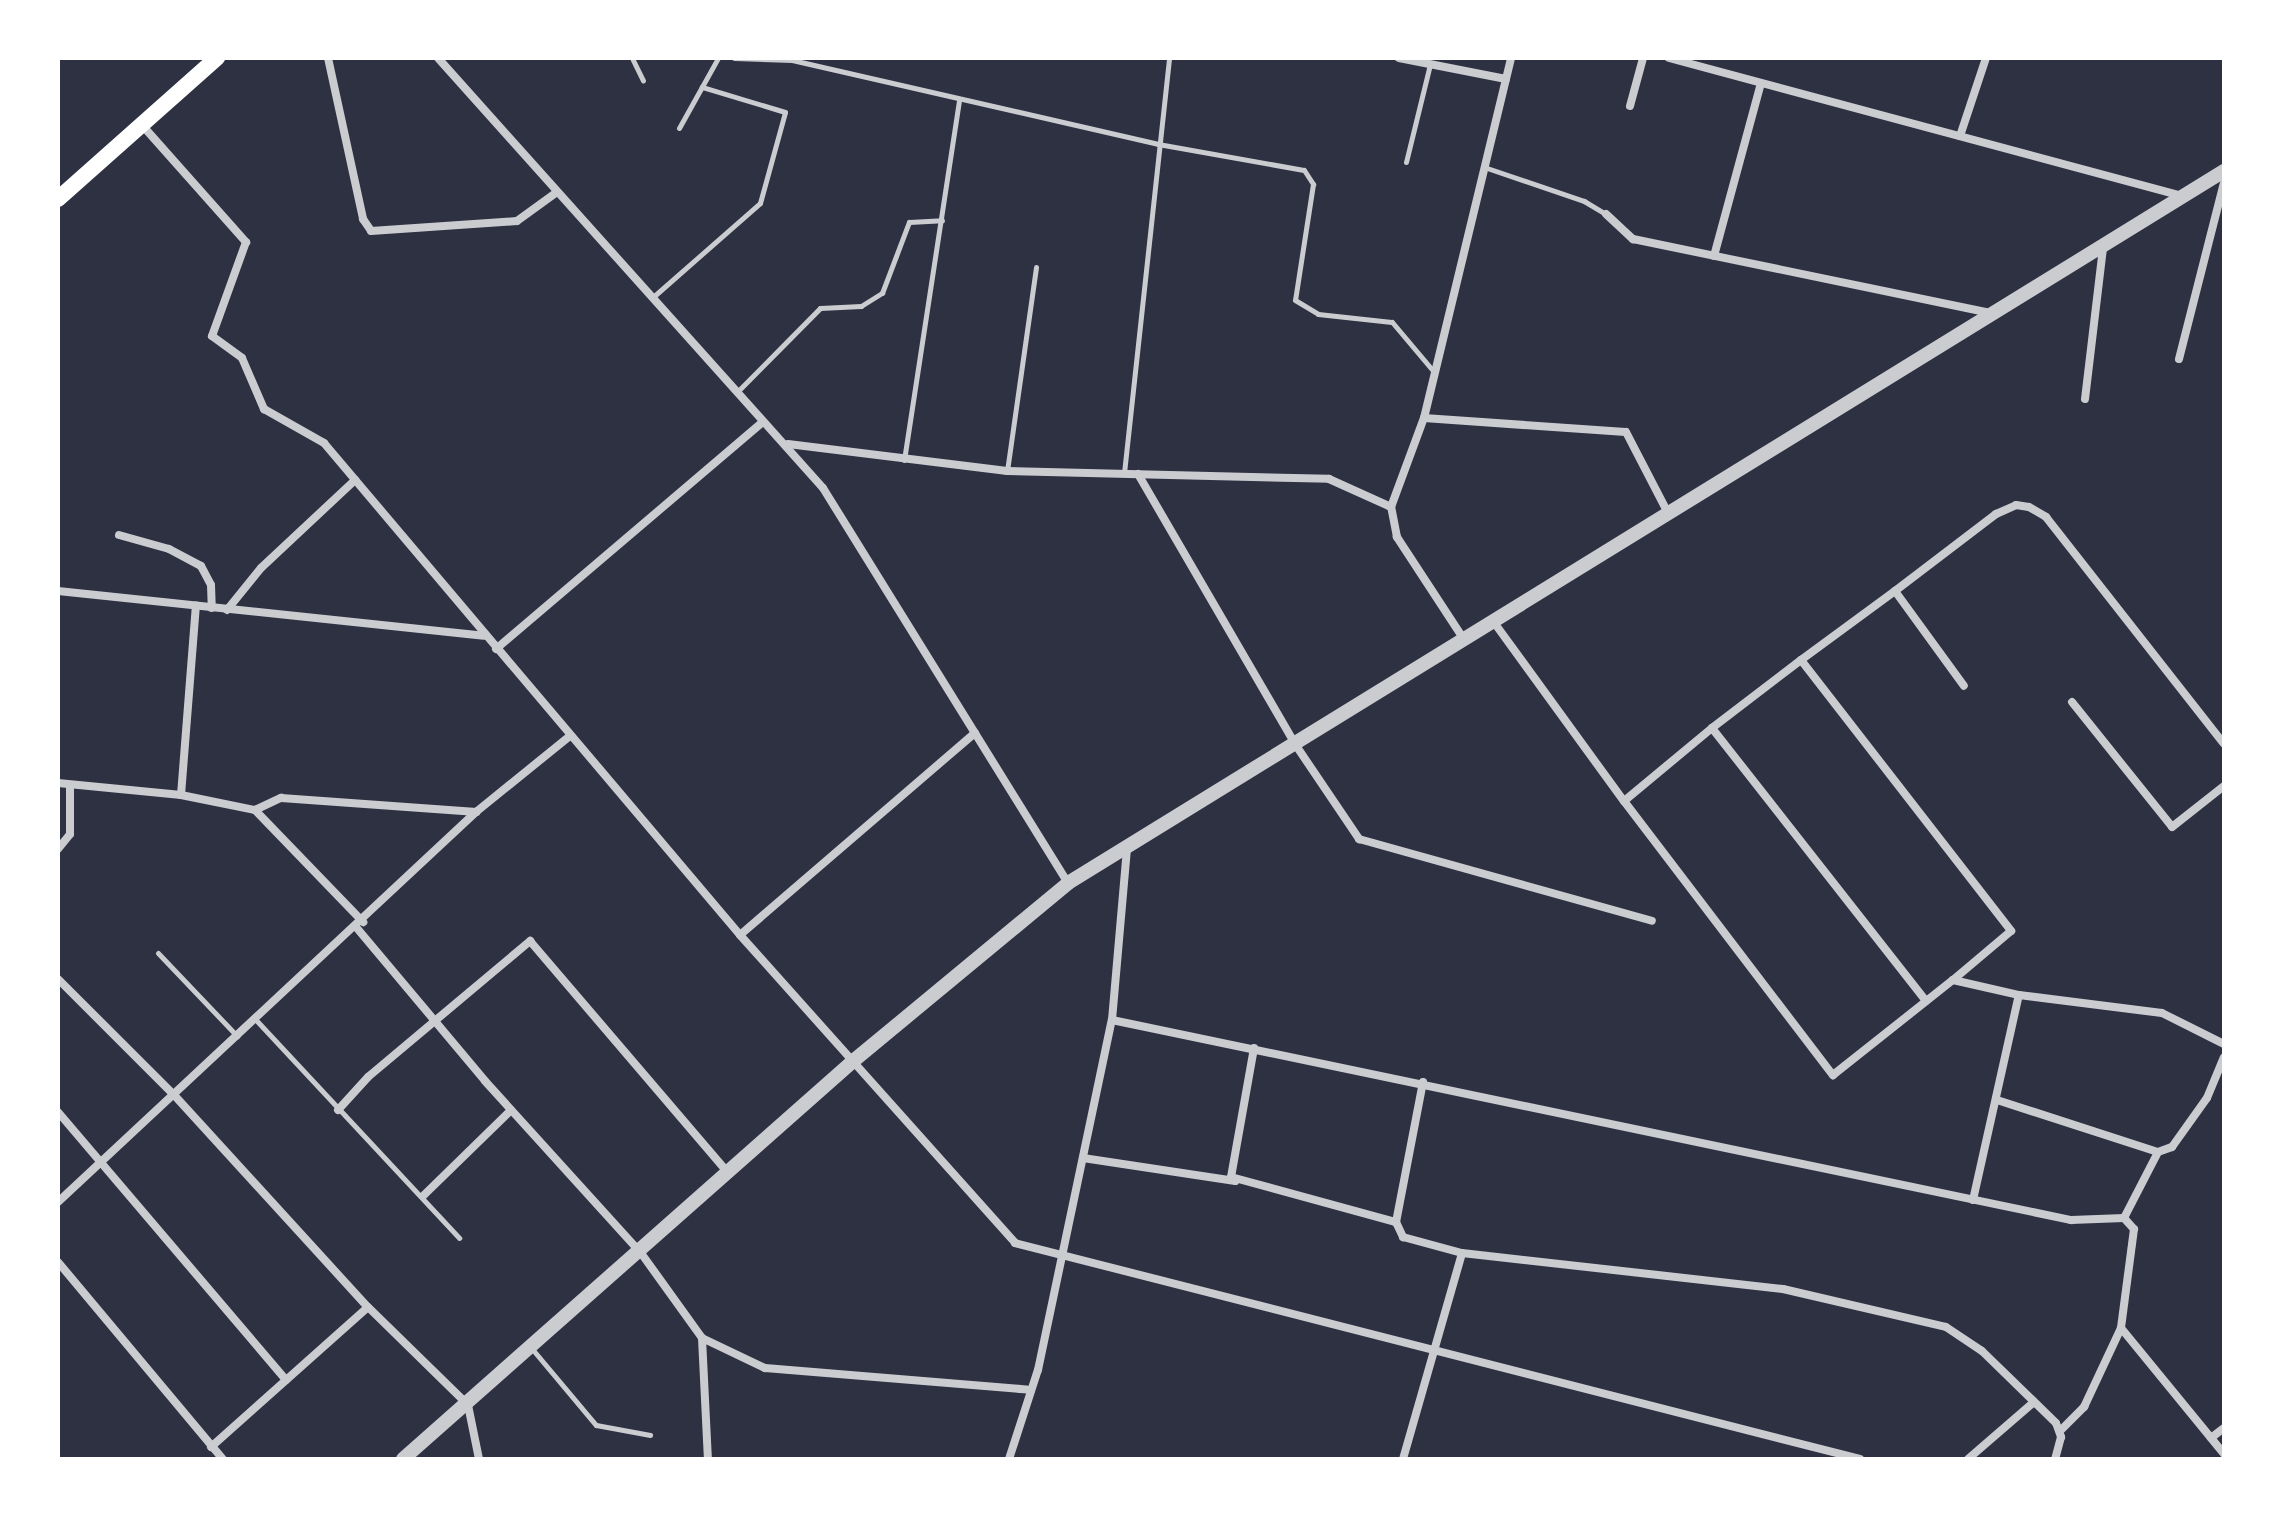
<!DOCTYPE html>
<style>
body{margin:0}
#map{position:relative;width:2282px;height:1517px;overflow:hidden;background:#2d3142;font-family:Inter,sans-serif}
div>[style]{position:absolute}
.service>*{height:5px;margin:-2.5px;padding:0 2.5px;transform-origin:2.5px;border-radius:2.5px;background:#caccd0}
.minor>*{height:8px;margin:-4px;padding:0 4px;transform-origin:4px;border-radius:4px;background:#caccd0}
.tertiary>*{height:14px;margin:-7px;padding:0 7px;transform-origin:7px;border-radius:7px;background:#caccd0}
.secondary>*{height:16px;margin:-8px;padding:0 8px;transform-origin:8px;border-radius:8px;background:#fff}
span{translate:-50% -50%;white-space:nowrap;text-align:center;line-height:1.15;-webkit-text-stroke:8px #fff;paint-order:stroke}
.frame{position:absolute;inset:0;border:60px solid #fff;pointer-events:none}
</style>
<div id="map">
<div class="service">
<div style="left:632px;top:58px;width:25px;rotate:64deg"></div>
<div style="left:734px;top:58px;width:58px;rotate:2deg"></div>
<div style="left:792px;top:60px;width:376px;rotate:12.9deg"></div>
<div style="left:1158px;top:144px;width:148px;rotate:10.1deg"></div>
<div style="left:1304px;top:170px;width:17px;rotate:57deg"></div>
<div style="left:1313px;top:184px;width:117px;rotate:98.8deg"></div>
<div style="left:1295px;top:300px;width:27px;rotate:31deg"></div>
<div style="left:1318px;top:314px;width:74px;rotate:6.2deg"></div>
<div style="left:1392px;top:322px;width:67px;rotate:49.9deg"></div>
<div style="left:679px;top:128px;width:80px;rotate:-60.9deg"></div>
<div style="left:1406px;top:162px;width:101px;rotate:-76.2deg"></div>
<div style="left:1484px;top:167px;width:106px;rotate:18.8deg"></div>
<div style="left:1584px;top:201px;width:26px;rotate:31deg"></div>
<div style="left:653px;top:297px;width:142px;rotate:-41.3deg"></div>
<div style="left:760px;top:203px;width:94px;rotate:-74.6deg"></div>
<div style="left:785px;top:112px;width:87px;rotate:-163.2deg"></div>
<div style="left:737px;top:392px;width:118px;rotate:-45.3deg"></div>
<div style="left:820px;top:308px;width:41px;rotate:-2.8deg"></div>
<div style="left:861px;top:306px;width:25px;rotate:-32deg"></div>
<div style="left:882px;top:293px;width:76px;rotate:-69.2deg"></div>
<div style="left:909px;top:222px;width:33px;rotate:-3deg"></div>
<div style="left:904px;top:460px;width:364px;rotate:-81.3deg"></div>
<div style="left:1007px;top:471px;width:206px;rotate:-81.9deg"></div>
<div style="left:1124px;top:473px;width:417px;rotate:-83.8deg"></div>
<div style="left:158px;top:953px;width:115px;rotate:46.4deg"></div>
<div style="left:256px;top:1020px;width:298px;rotate:47deg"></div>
<div style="left:533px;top:1350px;width:98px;rotate:50deg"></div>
<div style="left:596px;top:1425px;width:55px;rotate:10.5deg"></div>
</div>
<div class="minor">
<div style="left:328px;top:58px;width:165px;rotate:77.7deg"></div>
<div style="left:363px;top:219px;width:14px;rotate:56deg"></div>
<div style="left:371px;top:231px;width:146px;rotate:-3.9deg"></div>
<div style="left:517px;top:221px;width:49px;rotate:-35.9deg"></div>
<div style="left:438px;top:58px;width:577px;rotate:48.16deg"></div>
<div style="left:823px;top:488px;width:465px;rotate:58.2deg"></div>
<div style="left:1399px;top:58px;width:109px;rotate:11.1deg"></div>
<div style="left:1669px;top:58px;width:531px;rotate:15.06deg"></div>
<div style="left:1630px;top:106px;width:50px;rotate:-74.8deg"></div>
<div style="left:142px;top:125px;width:157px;rotate:48.4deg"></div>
<div style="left:246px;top:242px;width:100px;rotate:109.9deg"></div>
<div style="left:212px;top:336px;width:37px;rotate:36deg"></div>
<div style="left:242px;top:358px;width:56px;rotate:66.7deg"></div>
<div style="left:264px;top:409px;width:69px;rotate:29.5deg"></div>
<div style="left:324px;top:443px;width:644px;rotate:49.78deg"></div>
<div style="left:740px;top:935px;width:413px;rotate:48.2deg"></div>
<div style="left:1015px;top:1243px;width:872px;rotate:14.34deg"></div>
<div style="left:1960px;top:136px;width:82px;rotate:-71.6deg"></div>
<div style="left:1606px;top:214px;width:37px;rotate:43deg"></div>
<div style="left:1633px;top:239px;width:365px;rotate:11.7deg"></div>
<div style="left:1714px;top:256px;width:179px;rotate:-74.8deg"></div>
<div style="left:2179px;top:359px;width:182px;rotate:-75.7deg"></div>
<div style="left:2085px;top:399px;width:153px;rotate:-83.2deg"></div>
<div style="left:1424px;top:418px;width:202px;rotate:4deg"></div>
<div style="left:1626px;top:432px;width:91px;rotate:62.6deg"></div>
<div style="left:788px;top:444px;width:221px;rotate:7deg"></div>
<div style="left:1007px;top:471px;width:322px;rotate:1.4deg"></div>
<div style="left:1329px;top:479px;width:68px;rotate:24.3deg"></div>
<div style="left:1138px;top:474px;width:312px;rotate:59.8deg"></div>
<div style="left:1295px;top:744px;width:115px;rotate:56deg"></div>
<div style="left:1359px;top:839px;width:304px;rotate:15.6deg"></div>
<div style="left:119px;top:535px;width:52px;rotate:15.6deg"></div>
<div style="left:169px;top:549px;width:36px;rotate:28deg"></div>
<div style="left:201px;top:566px;width:21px;rotate:62deg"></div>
<div style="left:211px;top:585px;width:23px;rotate:88deg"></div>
<div style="left:58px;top:591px;width:428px;rotate:6deg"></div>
<div style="left:1895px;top:591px;width:127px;rotate:-37.3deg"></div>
<div style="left:1996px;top:514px;width:22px;rotate:-24deg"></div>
<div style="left:2016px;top:505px;width:13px;rotate:9deg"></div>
<div style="left:2029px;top:507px;width:20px;rotate:30deg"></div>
<div style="left:2046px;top:517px;width:288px;rotate:51.9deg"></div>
<div style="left:227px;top:610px;width:54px;rotate:-51deg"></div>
<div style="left:261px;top:568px;width:129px;rotate:-43.1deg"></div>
<div style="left:1493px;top:621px;width:223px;rotate:54deg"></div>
<div style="left:1463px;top:638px;width:121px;rotate:-123.2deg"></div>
<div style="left:1397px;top:537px;width:31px;rotate:-101deg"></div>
<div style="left:1391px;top:507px;width:95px;rotate:-69.7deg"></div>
<div style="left:1424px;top:418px;width:370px;rotate:-76.4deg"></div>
<div style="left:496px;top:649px;width:350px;rotate:-40.4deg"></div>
<div style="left:1801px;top:660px;width:117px;rotate:-36.3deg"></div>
<div style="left:1895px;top:591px;width:117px;rotate:54deg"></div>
<div style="left:2072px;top:702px;width:160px;rotate:51.3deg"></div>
<div style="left:2172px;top:827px;width:66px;rotate:-38.3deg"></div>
<div style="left:1712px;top:728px;width:112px;rotate:-37.4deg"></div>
<div style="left:1801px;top:660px;width:343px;rotate:52.2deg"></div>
<div style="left:2011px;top:931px;width:76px;rotate:139.8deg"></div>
<div style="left:58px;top:783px;width:124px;rotate:5.6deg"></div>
<div style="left:181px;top:795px;width:76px;rotate:11.5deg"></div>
<div style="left:255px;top:810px;width:29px;rotate:-25deg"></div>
<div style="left:281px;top:798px;width:196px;rotate:4.1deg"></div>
<div style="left:181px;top:795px;width:190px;rotate:-85.5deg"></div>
<div style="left:255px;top:810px;width:156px;rotate:46deg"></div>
<div style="left:58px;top:849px;width:19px;rotate:-51deg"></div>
<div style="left:70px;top:834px;width:49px;rotate:-90deg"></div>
<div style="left:356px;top:927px;width:201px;rotate:50deg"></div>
<div style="left:485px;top:1081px;width:232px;rotate:47.8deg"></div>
<div style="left:641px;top:1253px;width:105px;rotate:54.3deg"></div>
<div style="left:702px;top:1338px;width:121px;rotate:87.2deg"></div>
<div style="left:740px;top:935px;width:310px;rotate:-40.7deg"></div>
<div style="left:58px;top:979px;width:165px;rotate:45deg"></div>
<div style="left:175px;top:1096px;width:286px;rotate:47.6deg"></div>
<div style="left:368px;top:1307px;width:140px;rotate:44.4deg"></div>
<div style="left:468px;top:1405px;width:55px;rotate:78.5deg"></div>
<div style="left:1926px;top:1001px;width:347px;rotate:-128.1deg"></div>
<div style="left:1712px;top:728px;width:114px;rotate:140.3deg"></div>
<div style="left:1624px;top:801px;width:345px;rotate:52.7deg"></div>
<div style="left:1833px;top:1075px;width:153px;rotate:-38.4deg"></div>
<div style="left:1953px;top:980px;width:68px;rotate:12.8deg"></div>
<div style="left:1112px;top:1020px;width:980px;rotate:11.78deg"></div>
<div style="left:2071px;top:1220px;width:53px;rotate:-2.2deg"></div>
<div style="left:2124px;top:1218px;width:15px;rotate:48deg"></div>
<div style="left:2134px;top:1229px;width:100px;rotate:97.5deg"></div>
<div style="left:2121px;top:1328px;width:163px;rotate:50.7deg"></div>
<div style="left:1254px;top:1048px;width:131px;rotate:100.1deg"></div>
<div style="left:1231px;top:1177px;width:171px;rotate:15.3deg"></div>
<div style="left:1423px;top:1082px;width:143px;rotate:100.9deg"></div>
<div style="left:1396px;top:1222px;width:17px;rotate:65deg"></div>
<div style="left:1403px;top:1237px;width:61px;rotate:15.2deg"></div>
<div style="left:1462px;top:1253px;width:323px;rotate:6.4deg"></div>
<div style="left:1783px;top:1289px;width:167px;rotate:13.1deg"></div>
<div style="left:1946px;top:1327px;width:43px;rotate:33.7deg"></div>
<div style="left:1982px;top:1351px;width:103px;rotate:44.2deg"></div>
<div style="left:2056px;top:1423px;width:15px;rotate:70deg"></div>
<div style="left:2061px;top:1437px;width:23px;rotate:105deg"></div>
<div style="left:1997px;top:1100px;width:169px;rotate:17.9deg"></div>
<div style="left:338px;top:1110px;width:45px;rotate:-47.7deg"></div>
<div style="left:368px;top:1077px;width:212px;rotate:-40deg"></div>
<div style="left:530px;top:941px;width:306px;rotate:49.5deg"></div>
<div style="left:58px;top:1112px;width:352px;rotate:49.6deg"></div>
<div style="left:1083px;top:1158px;width:154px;rotate:8.6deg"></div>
<div style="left:423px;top:1196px;width:123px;rotate:-44.3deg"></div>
<div style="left:1973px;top:1200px;width:210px;rotate:-77.4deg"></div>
<div style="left:2019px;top:995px;width:144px;rotate:7.2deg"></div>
<div style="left:2162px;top:1013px;width:69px;rotate:26.6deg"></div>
<div style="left:58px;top:1202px;width:572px;rotate:-43.02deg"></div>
<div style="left:476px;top:812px;width:121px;rotate:-39deg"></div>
<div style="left:2124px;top:1218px;width:74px;rotate:-62.7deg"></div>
<div style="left:2158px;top:1152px;width:15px;rotate:-20deg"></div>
<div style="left:2172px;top:1147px;width:60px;rotate:-54.5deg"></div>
<div style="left:2207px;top:1098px;width:44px;rotate:-67.5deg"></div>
<div style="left:58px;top:1262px;width:257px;rotate:50.1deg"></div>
<div style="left:702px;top:1338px;width:70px;rotate:25.5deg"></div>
<div style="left:765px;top:1368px;width:267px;rotate:4.7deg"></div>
<div style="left:2061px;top:1430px;width:33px;rotate:-45deg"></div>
<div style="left:2084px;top:1407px;width:87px;rotate:-64.9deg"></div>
<div style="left:2211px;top:1438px;width:16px;rotate:-38deg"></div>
<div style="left:211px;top:1447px;width:210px;rotate:-41.7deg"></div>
<div style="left:1009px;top:1459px;width:94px;rotate:-72deg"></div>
<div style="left:1038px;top:1370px;width:358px;rotate:-78.1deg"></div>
<div style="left:1112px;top:1020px;width:174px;rotate:-85deg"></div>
<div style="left:1403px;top:1459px;width:214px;rotate:-74deg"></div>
<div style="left:1968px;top:1459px;width:87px;rotate:-40.8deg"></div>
</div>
<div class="tertiary">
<div style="left:403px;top:1459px;width:599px;rotate:-41.48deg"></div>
<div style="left:852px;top:1062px;width:281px;rotate:-39.6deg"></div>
<div style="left:1068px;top:883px;width:1358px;rotate:-31.63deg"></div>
</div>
<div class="secondary">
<div style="left:58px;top:199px;width:213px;rotate:-41.6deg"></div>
</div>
<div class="frame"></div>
</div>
